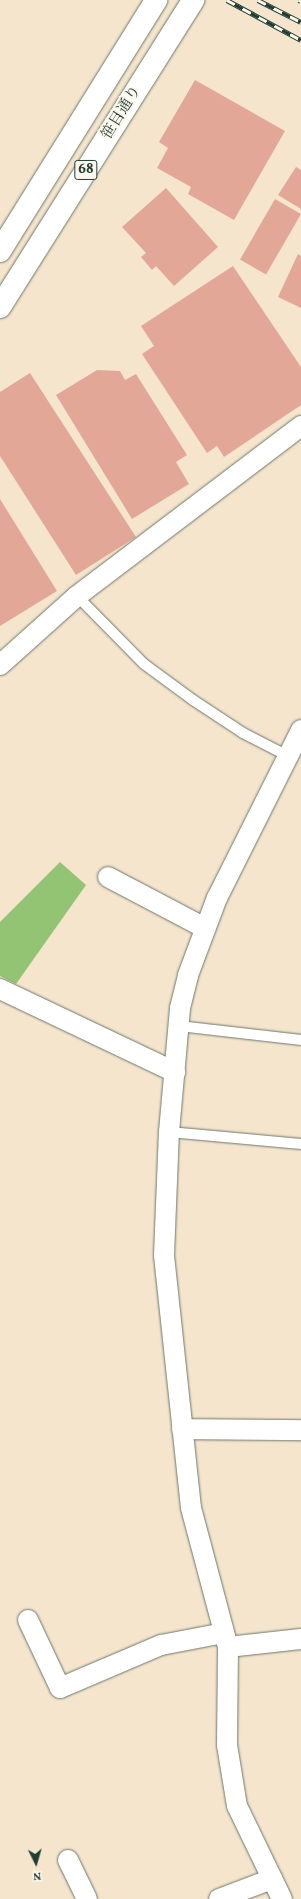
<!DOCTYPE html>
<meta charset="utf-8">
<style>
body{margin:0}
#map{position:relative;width:301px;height:1899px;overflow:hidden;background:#f5e5cd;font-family:Vollkorn,"Noto Serif JP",serif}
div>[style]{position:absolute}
.green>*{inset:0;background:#93c474}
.building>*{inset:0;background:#e3a797;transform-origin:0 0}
.roads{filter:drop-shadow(0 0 1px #6a786a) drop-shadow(0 0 1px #6a786a)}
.service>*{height:10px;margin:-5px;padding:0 5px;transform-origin:5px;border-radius:5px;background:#fff}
.minor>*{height:20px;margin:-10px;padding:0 10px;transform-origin:10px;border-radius:10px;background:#fff}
.primary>*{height:22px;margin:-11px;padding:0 11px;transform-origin:11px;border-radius:11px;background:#fff}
.rail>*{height:4.5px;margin-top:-2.25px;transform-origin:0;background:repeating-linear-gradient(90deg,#fbf7ec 0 9px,#1f3d34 0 18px);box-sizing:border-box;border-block:1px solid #1f3d34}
span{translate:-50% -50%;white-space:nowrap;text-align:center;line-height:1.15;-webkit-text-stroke:4px #fbf7ec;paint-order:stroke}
.shield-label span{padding:1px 3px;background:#fbf7ec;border:1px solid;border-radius:3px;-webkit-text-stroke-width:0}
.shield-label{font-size:14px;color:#1f3d34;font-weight:700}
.street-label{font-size:15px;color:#1f3d34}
.north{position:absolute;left:16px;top:1843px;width:40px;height:40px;-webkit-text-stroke:3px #fbf7ec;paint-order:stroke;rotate:175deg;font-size:11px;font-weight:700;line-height:16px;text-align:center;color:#1f3d34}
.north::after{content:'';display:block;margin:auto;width:14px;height:18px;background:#1f3d34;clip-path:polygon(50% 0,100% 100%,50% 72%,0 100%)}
</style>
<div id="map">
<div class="green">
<div style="clip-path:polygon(60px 862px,86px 885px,16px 984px,0 976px,0 922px)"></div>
</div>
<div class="building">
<div style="clip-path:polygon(195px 80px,285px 131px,234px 220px,188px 194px,191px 187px,157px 168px,168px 148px,159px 142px)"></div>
<div style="clip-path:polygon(296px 167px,301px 170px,301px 209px,278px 195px)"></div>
<div style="clip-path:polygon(166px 188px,218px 247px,174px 286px,156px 266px,152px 270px,141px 257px,146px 253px,122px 227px)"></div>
<div style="left:275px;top:199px;width:30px;height:70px;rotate:30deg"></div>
<div style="clip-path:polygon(298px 254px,301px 256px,301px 308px,278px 297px)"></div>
<div style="clip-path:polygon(233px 266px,301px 367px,301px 405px,224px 457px,217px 446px,207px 453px,142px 354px,154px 346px,141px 326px)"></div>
<div style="clip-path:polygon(97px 370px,120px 371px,125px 380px,136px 374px,187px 455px,176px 462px,189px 484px,132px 519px,56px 395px)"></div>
<div style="clip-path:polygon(30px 373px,136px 537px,76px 575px,0 456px,0 392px)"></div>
<div style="clip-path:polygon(0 499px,57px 591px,0 626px)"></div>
</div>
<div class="roads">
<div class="service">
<div style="left:77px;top:596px;width:95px;rotate:45.4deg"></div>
<div style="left:144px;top:664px;width:61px;rotate:36.3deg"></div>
<div style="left:193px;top:700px;width:60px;rotate:33.4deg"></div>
<div style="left:243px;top:733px;width:51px;rotate:27.1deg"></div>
<div style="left:179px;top:1026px;width:123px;rotate:6.5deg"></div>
<div style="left:169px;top:1132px;width:133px;rotate:5.2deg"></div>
</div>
<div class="minor">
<div style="left:0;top:665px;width:103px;rotate:-41.9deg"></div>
<div style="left:77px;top:596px;width:281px;rotate:-37.2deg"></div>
<div style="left:108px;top:877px;width:110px;rotate:27.7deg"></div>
<div style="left:0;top:989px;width:194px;rotate:25.4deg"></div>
<div style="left:182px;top:1429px;width:119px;rotate:0.5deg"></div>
<div style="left:28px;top:1620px;width:75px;rotate:64.8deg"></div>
<div style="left:60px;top:1688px;width:110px;rotate:-23.1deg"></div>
<div style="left:161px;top:1645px;width:64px;rotate:-10.8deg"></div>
<div style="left:228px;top:1647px;width:73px;rotate:-6.3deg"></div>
<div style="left:68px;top:1860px;width:43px;rotate:64deg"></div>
<div style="left:219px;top:1899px;width:57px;rotate:-20.7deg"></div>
<div style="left:282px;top:1899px;width:103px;rotate:-115.8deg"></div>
<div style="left:237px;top:1806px;width:62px;rotate:-99.3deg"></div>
<div style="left:227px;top:1745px;width:98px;rotate:-89.4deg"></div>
<div style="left:228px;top:1647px;width:144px;rotate:-104.9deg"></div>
<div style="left:191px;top:1508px;width:254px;rotate:-96.1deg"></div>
<div style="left:164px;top:1255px;width:123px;rotate:-87.7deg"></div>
<div style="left:169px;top:1132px;width:124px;rotate:-84.9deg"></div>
<div style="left:180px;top:1008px;width:34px;rotate:-76deg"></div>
<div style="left:188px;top:975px;width:82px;rotate:-69.4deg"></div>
<div style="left:217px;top:898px;width:188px;rotate:-63.4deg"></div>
</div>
<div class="primary">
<div style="left:0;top:251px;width:296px;rotate:-58.1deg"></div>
<div style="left:0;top:307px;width:363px;rotate:-57.8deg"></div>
</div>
</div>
<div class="rail">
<div style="left:227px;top:0;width:84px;rotate:28.4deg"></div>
<div style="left:258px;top:0;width:48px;rotate:27.1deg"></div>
<div style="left:299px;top:0;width:2px;rotate:27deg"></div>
</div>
<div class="shield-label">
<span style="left:86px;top:170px">68</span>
</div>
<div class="street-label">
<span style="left:122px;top:113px;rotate:-58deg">笹目通り</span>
</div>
<div class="north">N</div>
</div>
